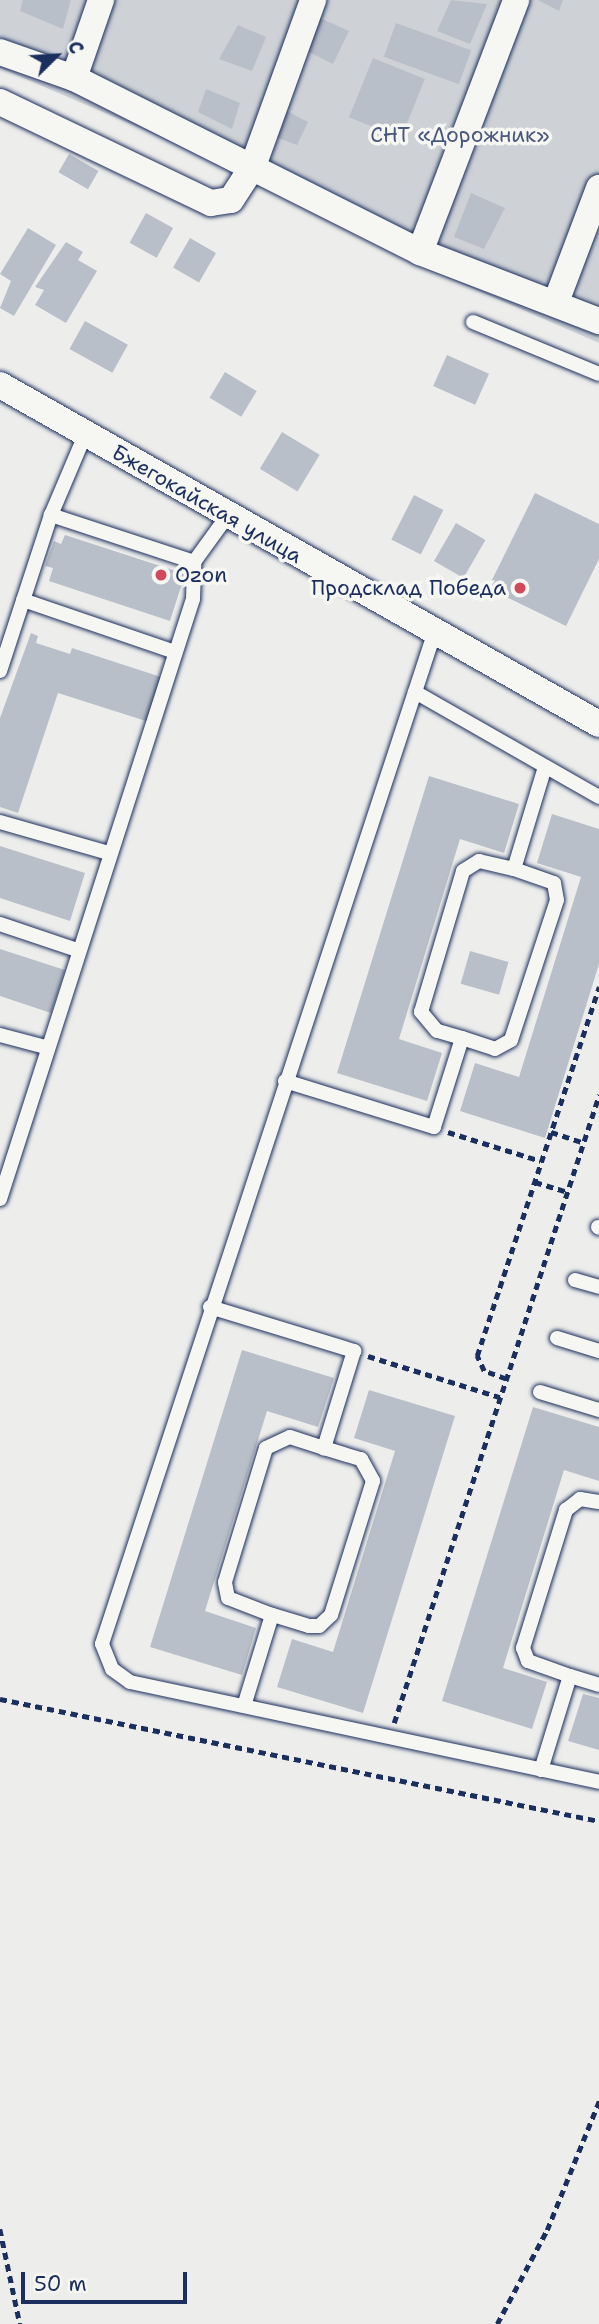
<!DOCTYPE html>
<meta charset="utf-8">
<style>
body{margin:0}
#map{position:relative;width:599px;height:2324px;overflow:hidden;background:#edeeec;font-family:"Shantell Sans",sans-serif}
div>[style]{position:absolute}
.green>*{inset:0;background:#ced2d7}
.building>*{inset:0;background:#b9bfc8;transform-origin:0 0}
.path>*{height:4.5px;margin-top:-2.25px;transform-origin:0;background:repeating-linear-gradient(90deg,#1b2f5e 0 7px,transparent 0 12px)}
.roads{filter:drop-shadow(0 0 2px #1b2f5e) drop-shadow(0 0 2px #1b2f5e)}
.lane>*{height:14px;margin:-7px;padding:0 7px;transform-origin:7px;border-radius:7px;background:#f6f6f2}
.street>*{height:26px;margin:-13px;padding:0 13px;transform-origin:13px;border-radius:13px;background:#f6f6f2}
.dots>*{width:19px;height:19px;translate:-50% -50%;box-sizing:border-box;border:4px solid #f6f6f2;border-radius:50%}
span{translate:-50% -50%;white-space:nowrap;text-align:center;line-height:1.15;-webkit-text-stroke:7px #f6f6f2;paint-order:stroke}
.park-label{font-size:21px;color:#48587c}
.street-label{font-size:21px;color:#1b2f5e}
.poi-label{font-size:21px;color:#1b2f5e}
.left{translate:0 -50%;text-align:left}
.right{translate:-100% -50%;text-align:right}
.north{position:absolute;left:21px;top:21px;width:70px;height:70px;-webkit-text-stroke:5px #f6f6f2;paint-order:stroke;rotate:66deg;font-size:19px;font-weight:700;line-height:28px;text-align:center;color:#1b2f5e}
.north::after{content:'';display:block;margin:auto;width:24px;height:32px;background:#1b2f5e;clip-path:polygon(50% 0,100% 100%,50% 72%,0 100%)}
.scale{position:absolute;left:21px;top:2272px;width:166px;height:32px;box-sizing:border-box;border:4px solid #1b2f5e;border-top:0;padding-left:9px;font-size:21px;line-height:24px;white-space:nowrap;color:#1b2f5e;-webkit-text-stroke:5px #f6f6f2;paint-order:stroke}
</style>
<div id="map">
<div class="green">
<div style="clip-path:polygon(0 0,599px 0,599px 343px,410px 261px,154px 134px,0 68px)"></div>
</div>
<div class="building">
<div style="clip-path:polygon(23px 0,71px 0,63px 29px,20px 11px)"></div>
<div style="clip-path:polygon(451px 0,487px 4px,470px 44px,437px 31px)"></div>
<div style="clip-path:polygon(538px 0,563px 0,559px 11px)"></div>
<div style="clip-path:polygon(311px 14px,349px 31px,333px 64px,301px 48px)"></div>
<div style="left:396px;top:23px;width:80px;height:36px;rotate:20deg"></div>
<div style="clip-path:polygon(238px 25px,266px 37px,252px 71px,219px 59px)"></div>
<div style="left:373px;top:58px;width:56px;height:64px;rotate:22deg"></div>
<div style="clip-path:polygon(206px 89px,240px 103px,232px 129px,198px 112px)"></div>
<div style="clip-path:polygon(281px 108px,308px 122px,297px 145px,272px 136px)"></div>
<div style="left:69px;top:154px;width:34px;height:21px;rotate:30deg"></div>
<div style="clip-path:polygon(471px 193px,505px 208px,484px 249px,454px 237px)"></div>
<div style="left:146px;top:213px;width:31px;height:34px;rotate:29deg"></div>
<div style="clip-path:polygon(28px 228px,56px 245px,14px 316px,0 308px,11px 281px,0 274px)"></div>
<div style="left:190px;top:238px;width:30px;height:34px;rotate:30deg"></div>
<div style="clip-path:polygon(66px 242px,83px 252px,78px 260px,97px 271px,66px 323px,35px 305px,44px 290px,35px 287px)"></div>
<div style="left:85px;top:321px;width:49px;height:32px;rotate:29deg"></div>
<div style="left:447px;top:355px;width:46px;height:34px;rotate:24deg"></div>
<div style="left:225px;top:372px;width:37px;height:30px;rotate:31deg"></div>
<div style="left:282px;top:432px;width:44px;height:43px;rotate:31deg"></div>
<div style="clip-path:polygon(535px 493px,599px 524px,599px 559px,566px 626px,488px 588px)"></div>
<div style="left:414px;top:495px;width:33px;height:50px;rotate:27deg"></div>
<div style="left:456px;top:523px;width:34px;height:44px;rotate:30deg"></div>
<div style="clip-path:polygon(65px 535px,185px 574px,170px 621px,49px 581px,53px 568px,45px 566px,54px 541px,61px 544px)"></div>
<div style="clip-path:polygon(31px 633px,38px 636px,36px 643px,70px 654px,72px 648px,164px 678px,149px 722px,58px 693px,18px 813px,0 807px,0 718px)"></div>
<div style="clip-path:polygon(429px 776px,519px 804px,504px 853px,460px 839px,399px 1039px,442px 1053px,427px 1101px,337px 1073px)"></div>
<div style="clip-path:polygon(552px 814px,599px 829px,599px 964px,545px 1138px,460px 1111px,475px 1063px,519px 1077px,581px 877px,537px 863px)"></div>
<div style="clip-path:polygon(0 846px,85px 873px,70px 921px,0 898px)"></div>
<div style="clip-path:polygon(0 949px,65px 970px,51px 1013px,0 996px)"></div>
<div style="left:470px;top:951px;width:40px;height:34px;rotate:16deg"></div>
<div style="clip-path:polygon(242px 1350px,334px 1378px,318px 1427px,267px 1411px,205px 1611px,256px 1628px,242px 1675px,150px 1647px)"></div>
<div style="clip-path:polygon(369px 1390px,455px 1416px,363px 1713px,277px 1687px,292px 1639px,333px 1652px,395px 1451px,354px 1438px)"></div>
<div style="clip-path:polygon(533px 1407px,599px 1427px,599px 1481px,564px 1470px,503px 1668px,547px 1682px,532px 1729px,442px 1701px)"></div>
<div style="clip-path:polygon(583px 1694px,599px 1698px,599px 1750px,568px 1741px)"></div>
</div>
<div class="path">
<div style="left:448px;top:1132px;width:97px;rotate:17.3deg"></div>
<div style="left:551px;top:1132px;width:35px;rotate:18deg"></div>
<div style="left:535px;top:1182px;width:34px;rotate:17deg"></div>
<div style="left:368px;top:1356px;width:138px;rotate:17.3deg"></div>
<div style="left:506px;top:1379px;width:23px;rotate:-160deg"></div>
<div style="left:484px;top:1371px;width:17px;rotate:-115deg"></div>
<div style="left:477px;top:1356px;width:389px;rotate:-71.7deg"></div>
<div style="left:0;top:1699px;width:611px;rotate:11.51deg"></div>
<div style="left:394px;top:1723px;width:661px;rotate:-71.92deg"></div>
<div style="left:0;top:2229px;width:97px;rotate:78.1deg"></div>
<div style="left:497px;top:2324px;width:106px;rotate:-62deg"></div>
<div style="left:547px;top:2230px;width:139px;rotate:-68deg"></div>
</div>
<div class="roads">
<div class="lane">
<div style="left:473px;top:322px;width:136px;rotate:22.4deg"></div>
<div style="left:194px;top:562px;width:58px;rotate:-54.1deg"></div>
<div style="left:23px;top:600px;width:161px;rotate:18.9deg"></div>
<div style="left:434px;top:634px;width:1063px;rotate:108.2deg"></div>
<div style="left:102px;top:1644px;width:27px;rotate:68deg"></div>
<div style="left:112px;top:1669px;width:22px;rotate:36deg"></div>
<div style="left:130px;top:1682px;width:480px;rotate:12deg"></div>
<div style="left:0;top:671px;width:164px;rotate:-71.9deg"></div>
<div style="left:51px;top:515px;width:87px;rotate:-67deg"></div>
<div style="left:415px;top:692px;width:212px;rotate:29.7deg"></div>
<div style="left:0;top:822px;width:113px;rotate:15.9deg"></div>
<div style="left:0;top:924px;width:81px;rotate:18.7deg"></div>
<div style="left:0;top:1035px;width:47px;rotate:14.9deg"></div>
<div style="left:462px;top:1038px;width:26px;rotate:-164deg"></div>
<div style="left:437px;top:1031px;width:25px;rotate:-130deg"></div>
<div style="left:421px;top:1012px;width:147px;rotate:-73.4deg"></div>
<div style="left:463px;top:871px;width:19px;rotate:-32deg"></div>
<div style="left:479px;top:861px;width:36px;rotate:13deg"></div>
<div style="left:285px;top:1081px;width:156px;rotate:17.2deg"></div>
<div style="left:434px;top:1127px;width:93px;rotate:-72.5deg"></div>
<div style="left:462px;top:1038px;width:35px;rotate:18deg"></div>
<div style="left:495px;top:1049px;width:18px;rotate:-29deg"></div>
<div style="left:511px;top:1040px;width:147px;rotate:-71.8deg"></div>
<div style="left:557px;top:900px;width:17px;rotate:-100deg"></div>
<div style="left:554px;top:883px;width:42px;rotate:-160.7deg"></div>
<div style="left:514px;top:869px;width:107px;rotate:-73.1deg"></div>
<div style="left:0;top:1199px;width:630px;rotate:-72.17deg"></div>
<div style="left:193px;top:599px;width:37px;rotate:-88deg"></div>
<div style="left:194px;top:562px;width:151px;rotate:-161.8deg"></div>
<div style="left:598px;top:1227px;width:1px;rotate:45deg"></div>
<div style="left:575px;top:1280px;width:25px;rotate:16deg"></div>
<div style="left:210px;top:1307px;width:151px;rotate:17deg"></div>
<div style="left:354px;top:1351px;width:102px;rotate:107.2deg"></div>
<div style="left:324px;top:1448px;width:39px;rotate:17deg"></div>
<div style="left:361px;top:1459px;width:25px;rotate:61deg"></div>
<div style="left:373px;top:1481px;width:140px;rotate:107.4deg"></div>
<div style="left:331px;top:1615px;width:16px;rotate:137deg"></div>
<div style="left:319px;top:1626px;width:10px;rotate:180deg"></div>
<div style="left:309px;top:1626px;width:39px;rotate:-163deg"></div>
<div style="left:272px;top:1615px;width:95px;rotate:107.1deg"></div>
<div style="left:557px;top:1338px;width:44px;rotate:17.2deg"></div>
<div style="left:540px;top:1392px;width:62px;rotate:17deg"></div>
<div style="left:272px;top:1615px;width:47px;rotate:-158.9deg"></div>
<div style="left:228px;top:1598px;width:16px;rotate:-101deg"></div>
<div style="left:225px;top:1582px;width:140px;rotate:-73deg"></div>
<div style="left:266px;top:1448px;width:26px;rotate:-25deg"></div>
<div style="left:290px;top:1437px;width:36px;rotate:18deg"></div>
<div style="left:570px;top:1676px;width:45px;rotate:-160.3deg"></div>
<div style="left:528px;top:1661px;width:14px;rotate:-111deg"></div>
<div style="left:523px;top:1648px;width:145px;rotate:-72.7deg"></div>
<div style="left:566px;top:1510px;width:18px;rotate:-38deg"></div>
<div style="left:580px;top:1499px;width:19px;rotate:9deg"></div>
<div style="left:541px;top:1770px;width:98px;rotate:-72.9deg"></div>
<div style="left:570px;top:1676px;width:30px;rotate:17deg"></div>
</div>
<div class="street">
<div style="left:0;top:52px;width:78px;rotate:19.4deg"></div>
<div style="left:74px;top:78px;width:387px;rotate:26.7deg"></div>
<div style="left:420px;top:252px;width:192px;rotate:21.1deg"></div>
<div style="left:74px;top:78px;width:83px;rotate:-70.9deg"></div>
<div style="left:0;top:102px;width:234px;rotate:25.6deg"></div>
<div style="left:211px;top:203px;width:20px;rotate:-9deg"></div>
<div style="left:231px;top:200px;width:40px;rotate:-57.1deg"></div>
<div style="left:253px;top:166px;width:177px;rotate:-70.1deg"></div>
<div style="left:420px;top:252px;width:270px;rotate:-69.1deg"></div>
<div style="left:556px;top:302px;width:122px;rotate:-69.3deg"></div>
<div style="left:0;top:385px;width:688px;rotate:29.51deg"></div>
</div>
</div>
<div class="dots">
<div style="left:161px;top:575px;background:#d1495b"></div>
<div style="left:520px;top:588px;background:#d1495b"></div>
</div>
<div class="park-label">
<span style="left:460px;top:135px">СНТ «Дорожник»</span>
</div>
<div class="street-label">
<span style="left:207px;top:504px;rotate:30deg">Бжегокайская улица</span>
</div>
<div class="poi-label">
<span class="left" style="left:175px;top:575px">Ozon</span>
<span class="right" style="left:506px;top:588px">Продсклад Победа</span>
</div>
<div class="north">С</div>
<div class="scale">50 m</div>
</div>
